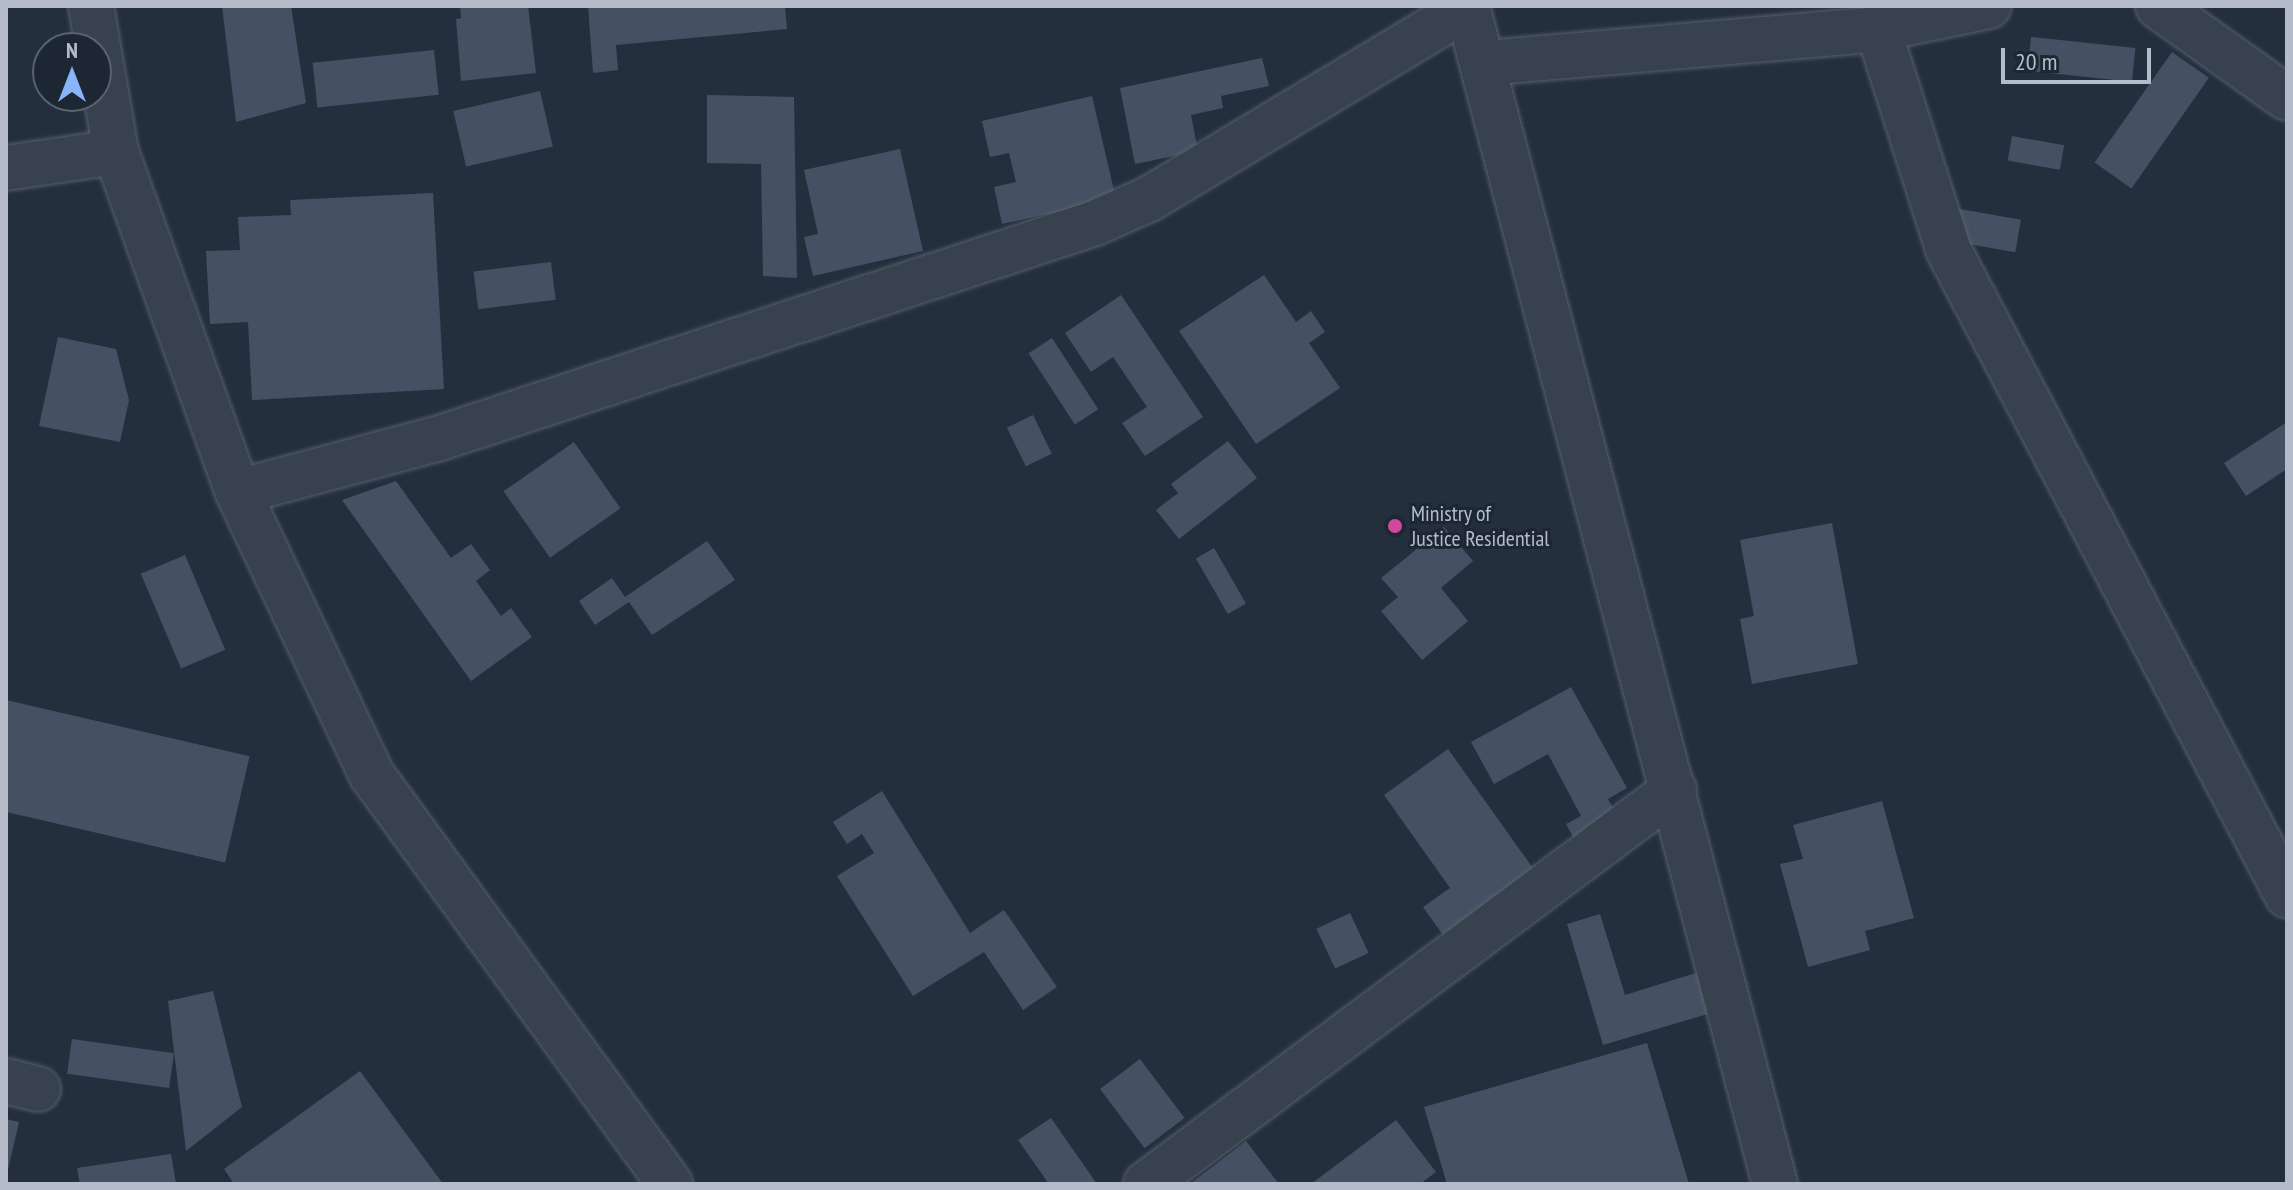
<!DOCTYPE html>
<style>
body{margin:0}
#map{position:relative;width:2293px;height:1190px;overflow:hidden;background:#242f3e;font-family:"PT Sans Narrow",sans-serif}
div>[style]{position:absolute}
.building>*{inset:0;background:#455162;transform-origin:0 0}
.roads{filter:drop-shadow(0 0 2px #565f6c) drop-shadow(0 0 2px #565f6c)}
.minor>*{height:44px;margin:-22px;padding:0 22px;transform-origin:22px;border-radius:22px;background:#38414e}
.dots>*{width:22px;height:22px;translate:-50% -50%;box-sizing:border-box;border:4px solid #1d2633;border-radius:50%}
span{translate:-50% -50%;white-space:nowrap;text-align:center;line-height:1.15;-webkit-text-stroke:6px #1d2633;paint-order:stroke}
.poi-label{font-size:22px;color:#b4bcc9}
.left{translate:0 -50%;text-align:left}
.frame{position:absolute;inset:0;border:8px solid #b4bcc9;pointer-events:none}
.north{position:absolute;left:32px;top:32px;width:80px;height:80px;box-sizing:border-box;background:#1d2633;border:2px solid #59626f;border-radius:50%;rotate:0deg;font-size:22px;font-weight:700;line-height:32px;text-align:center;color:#b4bcc9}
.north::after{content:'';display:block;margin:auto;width:28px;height:36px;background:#8ab4f8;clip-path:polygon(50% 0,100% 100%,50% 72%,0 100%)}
.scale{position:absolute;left:2001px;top:48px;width:150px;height:36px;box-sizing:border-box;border:4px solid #b4bcc9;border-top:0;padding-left:10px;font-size:24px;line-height:28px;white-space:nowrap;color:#b4bcc9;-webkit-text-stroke:6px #1d2633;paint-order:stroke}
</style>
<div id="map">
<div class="building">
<div style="clip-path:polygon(222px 6px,291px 6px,306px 103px,236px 122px)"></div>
<div style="clip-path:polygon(460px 6px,528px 6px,536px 73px,461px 81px,456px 19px,461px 18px)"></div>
<div style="clip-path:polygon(588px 6px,785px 6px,787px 29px,616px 45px,618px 70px,593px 73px)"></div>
<div style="left:2031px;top:37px;width:105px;height:34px;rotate:6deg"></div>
<div style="left:434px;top:50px;width:45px;height:122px;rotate:84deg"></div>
<div style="left:2172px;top:52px;width:45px;height:135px;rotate:35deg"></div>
<div style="clip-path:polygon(1262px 58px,1269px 86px,1221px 96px,1223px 108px,1191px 115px,1198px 151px,1135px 164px,1120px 88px)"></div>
<div style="left:540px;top:91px;width:57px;height:89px;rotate:77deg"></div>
<div style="clip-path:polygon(707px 95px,794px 97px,797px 278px,763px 276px,761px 164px,707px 163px)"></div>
<div style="clip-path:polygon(1092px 96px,1116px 199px,1002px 224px,994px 187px,1016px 182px,1009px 153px,990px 157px,982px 121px)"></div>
<div style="left:2012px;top:136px;width:53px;height:25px;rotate:10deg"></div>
<div style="clip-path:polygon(900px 149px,923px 251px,813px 276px,804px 237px,818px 234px,804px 170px)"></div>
<div style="clip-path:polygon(433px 193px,444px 389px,252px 400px,248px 322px,210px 324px,206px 251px,240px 250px,238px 217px,291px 215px,290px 200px)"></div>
<div style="left:1954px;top:208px;width:68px;height:33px;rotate:10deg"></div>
<div style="left:551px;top:262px;width:38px;height:78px;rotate:83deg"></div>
<div style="clip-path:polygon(1264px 275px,1296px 322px,1311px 311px,1325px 332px,1309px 343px,1340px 388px,1256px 444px,1179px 331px)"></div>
<div style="clip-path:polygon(1121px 295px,1203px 417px,1145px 456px,1122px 423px,1147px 407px,1113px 357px,1091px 372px,1065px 333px)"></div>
<div style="clip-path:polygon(58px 337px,116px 349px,129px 400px,120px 442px,39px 426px)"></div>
<div style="left:1052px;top:338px;width:85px;height:28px;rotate:57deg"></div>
<div style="left:1033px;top:415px;width:43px;height:29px;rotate:64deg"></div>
<div style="clip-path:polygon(2287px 422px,2287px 469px,2246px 496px,2224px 463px)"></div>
<div style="clip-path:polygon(1228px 441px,1257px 478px,1179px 539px,1156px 510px,1178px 493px,1171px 484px)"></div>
<div style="left:574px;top:442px;width:81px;height:86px;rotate:55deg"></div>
<div style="clip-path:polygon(396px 481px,451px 558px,471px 544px,490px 570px,476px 581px,501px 616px,511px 608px,532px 637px,471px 681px,342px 500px)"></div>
<div style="clip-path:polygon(1832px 523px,1858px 664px,1752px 684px,1740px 619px,1754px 616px,1740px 540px)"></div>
<div style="clip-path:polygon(1444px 527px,1473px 561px,1441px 588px,1468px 621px,1422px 660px,1381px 611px,1398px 597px,1381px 578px)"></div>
<div style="clip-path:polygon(707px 541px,735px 580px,652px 635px,629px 602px,595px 625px,579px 601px,612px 578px,625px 597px)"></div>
<div style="left:1214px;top:548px;width:64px;height:21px;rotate:60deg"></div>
<div style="left:185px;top:555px;width:103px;height:48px;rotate:67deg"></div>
<div style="clip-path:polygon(1571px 687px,1627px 788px,1608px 799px,1623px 825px,1579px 848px,1566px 824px,1581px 816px,1548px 754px,1494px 784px,1471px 742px)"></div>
<div style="left:6px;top:700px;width:250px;height:109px;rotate:13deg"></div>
<div style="clip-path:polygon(1448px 749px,1535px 871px,1443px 935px,1423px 907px,1450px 888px,1384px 795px)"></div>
<div style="clip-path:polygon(882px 791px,970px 933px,1004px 910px,1057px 987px,1023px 1010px,984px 952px,913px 996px,837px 876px,874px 853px,862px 834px,847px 844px,833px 822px)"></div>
<div style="clip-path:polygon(1882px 801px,1914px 918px,1865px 931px,1870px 950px,1808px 967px,1780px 864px,1803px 859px,1793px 825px)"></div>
<div style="left:1350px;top:913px;width:44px;height:37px;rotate:65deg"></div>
<div style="clip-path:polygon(1600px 914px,1625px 995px,1699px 972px,1711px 1013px,1603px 1045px,1567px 924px)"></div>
<div style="clip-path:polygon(213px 991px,242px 1107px,186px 1151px,168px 1001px)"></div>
<div style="left:72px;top:1039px;width:103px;height:35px;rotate:8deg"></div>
<div style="clip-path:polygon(1647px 1043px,1689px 1184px,1447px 1184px,1424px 1107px)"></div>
<div style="left:1140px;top:1059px;width:74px;height:50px;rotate:53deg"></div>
<div style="clip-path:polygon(360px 1071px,443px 1184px,234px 1184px,224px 1169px)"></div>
<div style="clip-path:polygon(1051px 1118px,1097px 1184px,1049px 1184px,1018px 1140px)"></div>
<div style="clip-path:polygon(6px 1119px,19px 1122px,7px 1174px,6px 1174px)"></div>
<div style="clip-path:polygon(1396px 1120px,1436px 1172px,1420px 1184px,1311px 1184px)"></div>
<div style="clip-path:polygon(1246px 1141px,1279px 1184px,1190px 1184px)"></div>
<div style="clip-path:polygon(171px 1154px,176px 1184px,80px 1184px,77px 1168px)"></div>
</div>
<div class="roads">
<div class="minor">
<div style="left:91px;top:6px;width:148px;rotate:80.3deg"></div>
<div style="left:116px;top:152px;width:361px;rotate:70.3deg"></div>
<div style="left:238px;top:492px;width:313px;rotate:64.7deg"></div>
<div style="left:372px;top:775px;width:506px;rotate:53.92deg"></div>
<div style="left:1467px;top:6px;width:1218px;rotate:75.35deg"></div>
<div style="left:2158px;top:6px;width:158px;rotate:35.5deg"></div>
<div style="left:1878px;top:29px;width:231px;rotate:72.3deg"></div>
<div style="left:1948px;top:249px;width:730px;rotate:62.31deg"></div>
<div style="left:1485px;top:63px;width:394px;rotate:-4.9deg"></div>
<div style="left:1878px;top:29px;width:113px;rotate:-11.7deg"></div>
<div style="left:6px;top:168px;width:111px;rotate:-8.3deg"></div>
<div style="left:238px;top:492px;width:212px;rotate:-15deg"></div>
<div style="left:443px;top:437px;width:686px;rotate:-18.17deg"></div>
<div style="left:1095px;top:223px;width:59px;rotate:-24deg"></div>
<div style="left:1149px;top:199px;width:371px;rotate:-31deg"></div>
<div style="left:6px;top:1081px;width:33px;rotate:14deg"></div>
<div style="left:1146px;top:1184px;width:659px;rotate:-36.73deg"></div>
</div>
</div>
<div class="dots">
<div style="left:1395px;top:526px;background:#d1479c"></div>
</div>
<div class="poi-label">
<span class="left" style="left:1411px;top:526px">Ministry of<br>Justice Residential</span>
</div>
<div class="frame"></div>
<div class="north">N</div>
<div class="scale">20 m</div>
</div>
